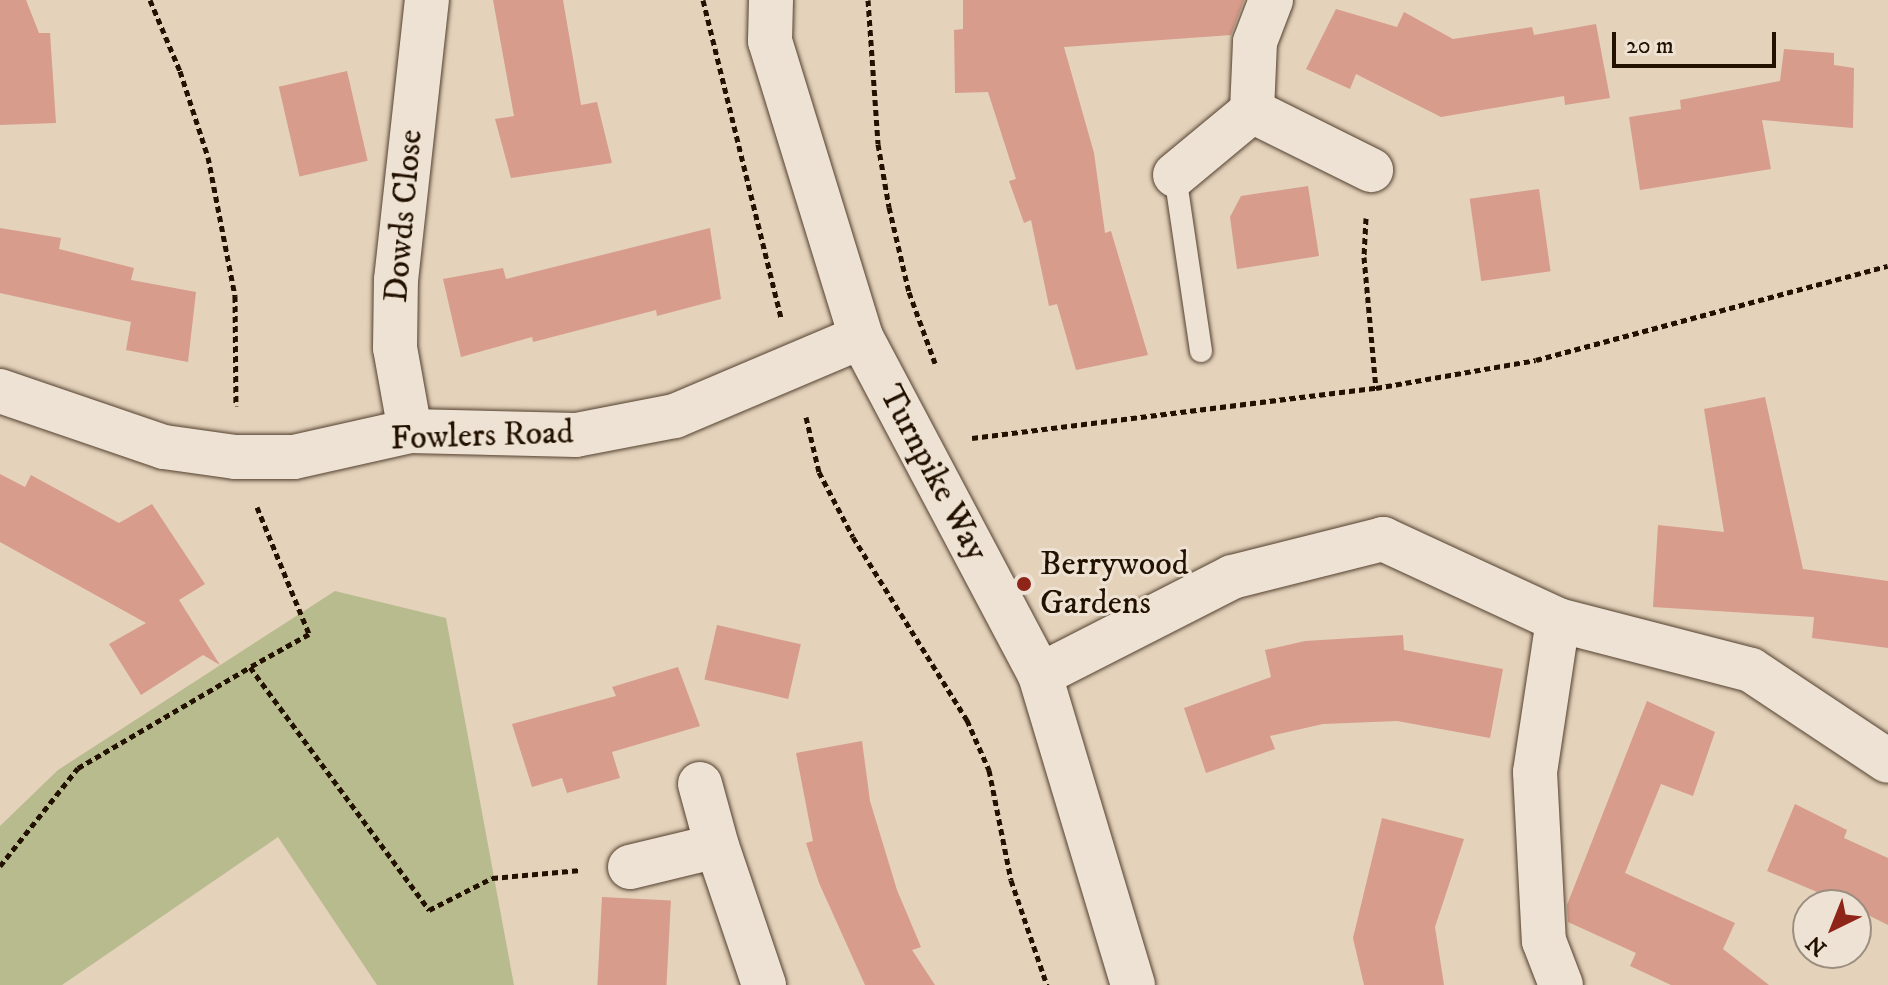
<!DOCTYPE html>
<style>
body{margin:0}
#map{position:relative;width:1888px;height:985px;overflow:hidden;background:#e4d2bb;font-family:"IM FELL DW Pica",serif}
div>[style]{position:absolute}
.green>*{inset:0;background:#b8bb8d}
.building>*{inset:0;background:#d79c8b;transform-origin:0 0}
.path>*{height:5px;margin-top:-2.5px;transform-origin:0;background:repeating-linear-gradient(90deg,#231100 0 6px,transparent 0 10px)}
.roads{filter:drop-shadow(0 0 2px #53412f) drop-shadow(0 0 2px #53412f)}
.lane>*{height:22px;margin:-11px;padding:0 11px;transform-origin:11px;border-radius:11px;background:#ede2d3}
.street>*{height:44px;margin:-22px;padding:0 22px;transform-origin:22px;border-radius:22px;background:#ede2d3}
.secondary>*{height:44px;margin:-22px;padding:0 22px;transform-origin:22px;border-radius:22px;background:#ede2d3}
.dots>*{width:22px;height:22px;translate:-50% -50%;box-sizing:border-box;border:4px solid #ede2d3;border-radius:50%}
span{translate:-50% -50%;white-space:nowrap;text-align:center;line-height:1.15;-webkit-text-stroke:6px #ede2d3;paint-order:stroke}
.street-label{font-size:34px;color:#231100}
.poi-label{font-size:34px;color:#231100}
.left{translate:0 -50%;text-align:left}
.north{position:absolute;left:1792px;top:889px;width:80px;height:80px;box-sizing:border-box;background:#ede2d3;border:2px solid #9c8e7f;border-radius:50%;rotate:223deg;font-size:22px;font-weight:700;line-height:32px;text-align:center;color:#231100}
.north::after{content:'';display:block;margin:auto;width:28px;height:36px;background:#8f2418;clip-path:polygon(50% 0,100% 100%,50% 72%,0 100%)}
.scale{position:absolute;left:1612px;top:32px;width:164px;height:36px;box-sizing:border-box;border:4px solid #231100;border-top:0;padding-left:10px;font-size:24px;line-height:28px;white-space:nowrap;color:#231100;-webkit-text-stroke:6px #ede2d3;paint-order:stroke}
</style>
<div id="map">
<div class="green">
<div style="clip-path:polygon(335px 591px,446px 618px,514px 985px,377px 985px,278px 837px,62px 985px,0 985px,0 826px,58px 770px)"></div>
</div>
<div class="building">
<div style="clip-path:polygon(0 0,26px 0,39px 33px,50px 33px,56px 123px,0 125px)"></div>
<div style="clip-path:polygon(493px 0,563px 0,581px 105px,597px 102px,612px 163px,511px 178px,495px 119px,514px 116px)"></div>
<div style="clip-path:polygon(963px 0,1244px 0,1231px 35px,1064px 47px,1094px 153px,1105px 233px,1111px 231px,1148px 355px,1076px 370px,1057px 304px,1049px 306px,1031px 220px,1024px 223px,1009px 181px,1016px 179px,988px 92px,955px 93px,954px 30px,963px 29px)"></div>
<div style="clip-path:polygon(1336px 9px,1397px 27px,1404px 12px,1453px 39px,1532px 27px,1534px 35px,1596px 24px,1610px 98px,1565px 105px,1564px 96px,1441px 117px,1356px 74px,1350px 89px,1306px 69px)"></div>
<div style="clip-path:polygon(1784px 49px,1834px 53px,1834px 65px,1854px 68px,1853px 128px,1762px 120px,1771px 169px,1640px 190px,1629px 117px,1681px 109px,1680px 100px,1780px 81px)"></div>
<div style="left:347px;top:71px;width:92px;height:70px;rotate:77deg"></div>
<div style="clip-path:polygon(1308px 186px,1319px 256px,1237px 269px,1230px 217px,1241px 196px)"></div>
<div style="left:1539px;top:189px;width:83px;height:70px;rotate:82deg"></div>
<div style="clip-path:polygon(0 228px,61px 238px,59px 249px,134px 268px,131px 280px,196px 292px,188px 362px,126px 350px,131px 322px,0 293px)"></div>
<div style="clip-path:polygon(710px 228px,721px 299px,657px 316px,656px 310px,533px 342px,532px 337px,461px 357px,443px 279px,503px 268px,506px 279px)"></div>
<div style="clip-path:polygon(1765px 397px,1803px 569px,1888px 581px,1888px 648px,1812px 638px,1814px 617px,1653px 607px,1658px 525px,1724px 532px,1704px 409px)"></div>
<div style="clip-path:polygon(0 474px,25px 487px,31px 475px,119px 523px,152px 504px,205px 584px,179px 600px,220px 665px,203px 655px,141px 695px,109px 644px,146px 623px,0 542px)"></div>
<div style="left:717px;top:625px;width:86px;height:56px;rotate:13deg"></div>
<div style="clip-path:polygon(1403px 635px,1404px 650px,1503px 669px,1490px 738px,1397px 721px,1323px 724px,1270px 736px,1275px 749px,1206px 773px,1184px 708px,1271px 677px,1265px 650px,1305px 641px)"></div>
<div style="clip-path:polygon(678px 667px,700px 726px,612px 752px,620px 778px,567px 793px,562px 778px,532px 787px,512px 724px,616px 696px,612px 687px)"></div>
<div style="clip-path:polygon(1647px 701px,1715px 732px,1693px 796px,1661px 784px,1625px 873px,1735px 923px,1723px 949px,1769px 985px,1671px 985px,1630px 966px,1636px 953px,1568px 922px,1567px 905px)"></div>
<div style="clip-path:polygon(862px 741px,870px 801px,897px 890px,921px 947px,912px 950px,935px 985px,865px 985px,819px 883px,806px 843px,813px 841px,796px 753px)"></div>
<div style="clip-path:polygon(1795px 804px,1847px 830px,1844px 838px,1888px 858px,1888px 925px,1856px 909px,1856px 905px,1848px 905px,1767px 871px)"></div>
<div style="clip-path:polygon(1382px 818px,1464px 839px,1435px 927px,1444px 985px,1364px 985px,1353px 938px)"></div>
<div style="left:602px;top:897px;width:69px;height:88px;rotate:3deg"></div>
</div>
<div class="path">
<div style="left:150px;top:0;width:77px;rotate:67.1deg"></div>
<div style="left:180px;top:71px;width:90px;rotate:72deg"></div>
<div style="left:208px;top:157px;width:142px;rotate:79deg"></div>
<div style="left:235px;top:296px;width:110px;rotate:89.5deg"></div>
<div style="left:703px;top:0;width:327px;rotate:76.2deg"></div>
<div style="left:868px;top:0;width:144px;rotate:86deg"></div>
<div style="left:878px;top:144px;width:64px;rotate:80.1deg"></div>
<div style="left:889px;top:207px;width:87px;rotate:76.8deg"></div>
<div style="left:909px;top:292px;width:76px;rotate:69.9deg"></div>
<div style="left:1366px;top:218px;width:39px;rotate:93deg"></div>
<div style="left:1364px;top:257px;width:132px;rotate:84.8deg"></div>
<div style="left:806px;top:417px;width:57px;rotate:76.7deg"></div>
<div style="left:819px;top:472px;width:73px;rotate:62.4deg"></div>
<div style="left:853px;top:537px;width:216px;rotate:58.1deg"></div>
<div style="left:967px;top:720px;width:55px;rotate:66.3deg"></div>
<div style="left:989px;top:770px;width:112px;rotate:78.7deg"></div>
<div style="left:1011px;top:880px;width:111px;rotate:71.1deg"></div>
<div style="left:972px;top:438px;width:407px;rotate:-7.1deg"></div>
<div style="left:1376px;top:388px;width:162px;rotate:-9.9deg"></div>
<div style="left:1536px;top:360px;width:364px;rotate:-15deg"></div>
<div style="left:257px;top:507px;width:137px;rotate:67.7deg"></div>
<div style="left:309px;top:634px;width:68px;rotate:150.8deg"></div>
<div style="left:250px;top:667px;width:302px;rotate:53.6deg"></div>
<div style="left:429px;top:910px;width:71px;rotate:-26.9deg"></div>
<div style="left:492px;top:878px;width:89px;rotate:-5.1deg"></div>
<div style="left:0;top:866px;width:125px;rotate:-51.5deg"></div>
<div style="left:78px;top:768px;width:199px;rotate:-30.4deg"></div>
</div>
<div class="roads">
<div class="lane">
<div style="left:1175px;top:175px;width:178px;rotate:81.6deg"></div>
</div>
<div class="street">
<div style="left:1252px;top:111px;width:69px;rotate:-87.5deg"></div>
<div style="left:1255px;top:42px;width:45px;rotate:-69.1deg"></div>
<div style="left:1175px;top:175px;width:100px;rotate:-39.7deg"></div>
<div style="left:1252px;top:111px;width:133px;rotate:26.4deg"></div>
<div style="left:0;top:391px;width:173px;rotate:18.9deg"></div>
<div style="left:164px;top:447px;width:72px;rotate:8deg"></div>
<div style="left:235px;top:457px;width:59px"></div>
<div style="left:294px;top:457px;width:119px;rotate:-12.6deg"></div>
<div style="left:410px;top:431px;width:166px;rotate:1.4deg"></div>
<div style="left:576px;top:435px;width:101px;rotate:-10.9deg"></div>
<div style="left:675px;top:416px;width:202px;rotate:-23deg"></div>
<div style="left:410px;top:431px;width:84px;rotate:-100.2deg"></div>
<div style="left:395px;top:348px;width:68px;rotate:-89.2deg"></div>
<div style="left:396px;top:280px;width:282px;rotate:-83.7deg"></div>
<div style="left:1558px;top:620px;width:154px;rotate:98.6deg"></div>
<div style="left:1535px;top:772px;width:169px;rotate:87deg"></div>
<div style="left:1544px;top:941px;width:47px;rotate:68.9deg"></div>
<div style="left:1040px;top:675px;width:216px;rotate:-27deg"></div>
<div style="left:1232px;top:577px;width:156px;rotate:-14.1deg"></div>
<div style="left:1383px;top:539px;width:193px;rotate:24.8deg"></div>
<div style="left:1558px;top:620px;width:199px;rotate:14.5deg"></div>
<div style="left:1751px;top:670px;width:164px;rotate:33.6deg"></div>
<div style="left:700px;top:784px;width:64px;rotate:74.7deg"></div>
<div style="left:717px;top:846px;width:147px;rotate:71.3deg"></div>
<div style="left:630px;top:867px;width:89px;rotate:-13.6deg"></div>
</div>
<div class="secondary">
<div style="left:771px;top:0;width:41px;rotate:91.4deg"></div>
<div style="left:770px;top:41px;width:310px;rotate:72.9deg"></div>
<div style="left:861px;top:337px;width:382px;rotate:62.1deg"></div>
<div style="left:1040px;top:675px;width:324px;rotate:73.3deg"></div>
</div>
</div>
<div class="dots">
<div style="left:1024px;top:584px;background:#8f2418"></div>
</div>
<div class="street-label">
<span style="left:404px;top:216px;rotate:-85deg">Dowds Close</span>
<span style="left:482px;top:436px;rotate:-2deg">Fowlers Road</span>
<span style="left:933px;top:473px;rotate:62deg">Turnpike Way</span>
</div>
<div class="poi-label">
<span class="left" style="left:1040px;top:584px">Berrywood<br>Gardens</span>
</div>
<div class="north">N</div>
<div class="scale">20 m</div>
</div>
